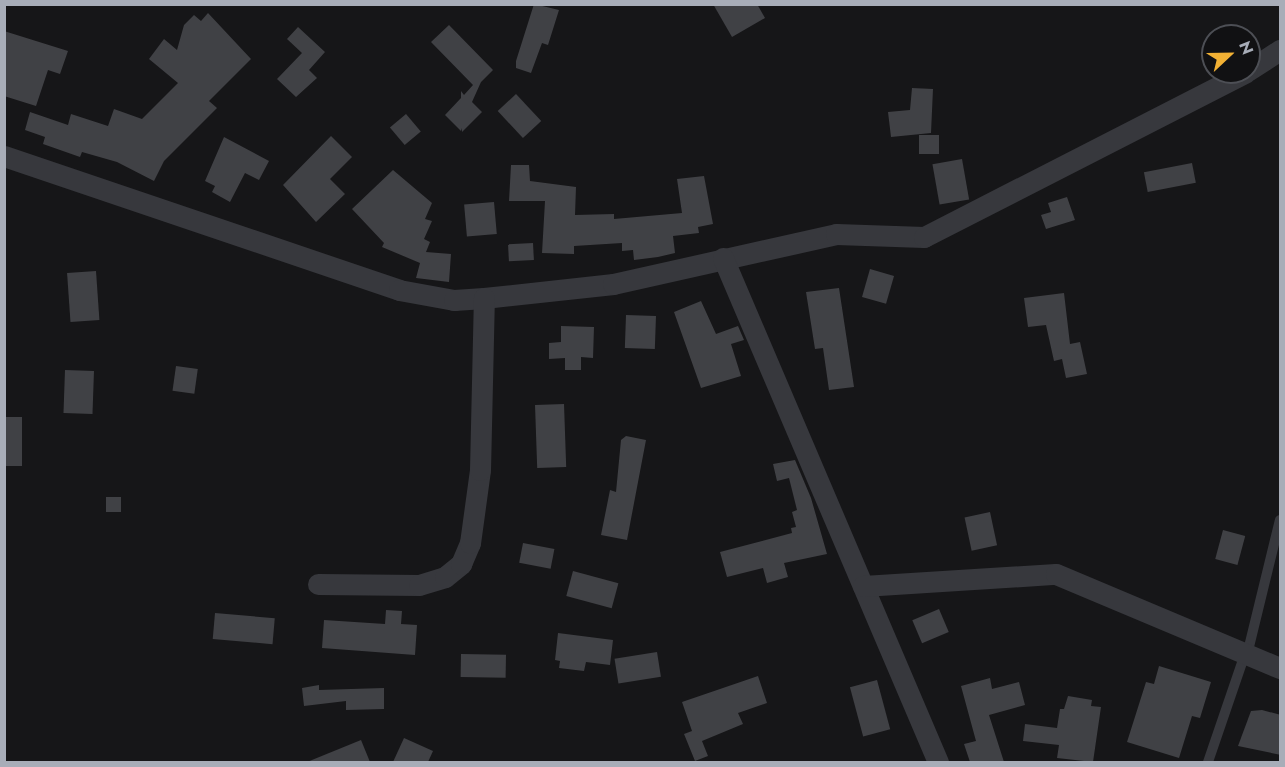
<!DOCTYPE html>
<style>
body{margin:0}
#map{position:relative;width:1285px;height:767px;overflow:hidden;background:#161618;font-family:Jost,sans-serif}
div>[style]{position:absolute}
.building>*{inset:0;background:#404145;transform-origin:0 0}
.lane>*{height:10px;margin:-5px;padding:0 5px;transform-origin:5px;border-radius:5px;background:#37383d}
.street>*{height:21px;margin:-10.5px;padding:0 10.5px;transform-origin:10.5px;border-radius:10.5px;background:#37383d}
span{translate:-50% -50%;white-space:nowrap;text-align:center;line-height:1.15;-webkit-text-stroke:6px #111113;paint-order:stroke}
.frame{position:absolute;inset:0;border:6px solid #a8adb8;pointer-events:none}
.north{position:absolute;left:1201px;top:24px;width:60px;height:60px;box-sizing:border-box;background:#111113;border:2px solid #4d4f55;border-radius:50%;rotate:68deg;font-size:16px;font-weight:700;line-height:24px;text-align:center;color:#a8adb8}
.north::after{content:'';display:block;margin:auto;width:21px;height:27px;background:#f2b134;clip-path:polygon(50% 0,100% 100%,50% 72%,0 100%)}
</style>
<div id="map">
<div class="building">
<div style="clip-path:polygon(534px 4px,559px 10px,548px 45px,542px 43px,531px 73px,516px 68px,516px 61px)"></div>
<div style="clip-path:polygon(713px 4px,757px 4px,765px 18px,732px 37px)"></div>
<div style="clip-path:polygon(208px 13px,251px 59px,209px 101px,217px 108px,164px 161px,154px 181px,117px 162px,82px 152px,80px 157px,43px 144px,45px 137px,25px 130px,30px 112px,68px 125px,71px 114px,108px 126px,114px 109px,142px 119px,178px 83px,149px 59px,164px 39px,177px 50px,184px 25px,194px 15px,201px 21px)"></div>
<div style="clip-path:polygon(449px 25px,493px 70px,481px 82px,472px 102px,482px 112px,462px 132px,462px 128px,461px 131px,445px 115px,461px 98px,461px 91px,464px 95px,473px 85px,431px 42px)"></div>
<div style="clip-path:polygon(298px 27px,325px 52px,309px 70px,317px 78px,296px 97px,277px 79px,302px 53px,287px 39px)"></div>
<div style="clip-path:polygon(4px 31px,68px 51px,60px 74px,48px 70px,36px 106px,4px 96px)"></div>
<div style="clip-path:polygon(912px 88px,933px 89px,931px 133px,891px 137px,888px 112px,910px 110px)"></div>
<div style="left:516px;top:94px;width:37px;height:25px;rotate:47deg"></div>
<div style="left:406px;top:114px;width:23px;height:21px;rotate:50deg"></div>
<div style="left:919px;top:135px;width:20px;height:19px"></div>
<div style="clip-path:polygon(331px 136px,352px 157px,330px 179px,345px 194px,316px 222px,283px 185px)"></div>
<div style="clip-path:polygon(224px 137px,269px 161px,259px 180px,245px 173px,230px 202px,212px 192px,215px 186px,205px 181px)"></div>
<div style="left:962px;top:159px;width:41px;height:30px;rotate:80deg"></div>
<div style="left:1192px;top:163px;width:20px;height:49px;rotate:79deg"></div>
<div style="clip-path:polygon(511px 165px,529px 165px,530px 181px,576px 187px,575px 215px,614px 214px,614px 219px,682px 213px,677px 179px,704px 176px,713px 224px,698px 227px,699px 233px,673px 236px,675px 253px,658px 257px,634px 260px,633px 250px,622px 251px,622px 243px,574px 246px,574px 254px,542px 253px,545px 201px,509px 201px)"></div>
<div style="clip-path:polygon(393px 170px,432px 203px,425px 219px,432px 221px,424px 239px,430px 242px,426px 252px,451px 254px,449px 282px,416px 278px,420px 263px,382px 247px,384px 243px,352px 209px)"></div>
<div style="clip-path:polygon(1067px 197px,1075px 220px,1046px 229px,1041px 215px,1051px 212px,1048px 203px)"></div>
<div style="left:494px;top:202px;width:32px;height:30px;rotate:85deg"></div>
<div style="left:533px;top:243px;width:17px;height:25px;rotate:87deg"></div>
<div style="left:870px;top:269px;width:25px;height:29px;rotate:16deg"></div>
<div style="left:96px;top:271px;width:49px;height:29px;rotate:86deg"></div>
<div style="clip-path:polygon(839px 288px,854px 387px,829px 390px,823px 348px,815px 349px,806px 292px)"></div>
<div style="clip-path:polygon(1064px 293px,1070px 344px,1080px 342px,1087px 374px,1066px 378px,1062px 359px,1054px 361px,1046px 325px,1028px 327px,1024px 298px)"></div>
<div style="clip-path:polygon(701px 301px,716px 334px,738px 326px,744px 340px,731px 344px,741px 376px,701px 388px,674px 312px)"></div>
<div style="left:626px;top:315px;width:30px;height:33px;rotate:2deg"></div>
<div style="clip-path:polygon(561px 326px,594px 327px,593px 358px,581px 357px,581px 370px,565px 370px,565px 358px,549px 359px,549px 343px,561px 342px)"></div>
<div style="left:176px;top:366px;width:22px;height:25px;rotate:8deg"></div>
<div style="left:65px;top:370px;width:29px;height:43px;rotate:2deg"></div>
<div style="left:564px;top:404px;width:63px;height:29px;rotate:88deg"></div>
<div style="left:4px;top:417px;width:18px;height:49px"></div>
<div style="clip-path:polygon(626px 436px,646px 440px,627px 540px,601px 535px,610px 490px,616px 492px,621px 440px)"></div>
<div style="clip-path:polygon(795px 460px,811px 498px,827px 554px,784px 563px,788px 577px,767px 583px,763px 568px,727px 577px,720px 552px,792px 533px,791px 528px,796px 527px,792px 512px,797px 510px,789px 478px,777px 481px,773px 464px)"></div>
<div style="left:106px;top:497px;width:15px;height:15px"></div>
<div style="left:990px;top:512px;width:34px;height:26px;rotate:78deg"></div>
<div style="left:1223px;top:530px;width:23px;height:30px;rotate:15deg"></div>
<div style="left:523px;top:543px;width:32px;height:20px;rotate:11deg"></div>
<div style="left:573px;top:571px;width:47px;height:26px;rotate:15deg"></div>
<div style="left:939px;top:609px;width:25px;height:29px;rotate:67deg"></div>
<div style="clip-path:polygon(386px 610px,402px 611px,401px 624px,417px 625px,415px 655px,322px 648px,324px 620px,385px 624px)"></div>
<div style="left:215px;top:613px;width:60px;height:26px;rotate:5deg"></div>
<div style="clip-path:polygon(558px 633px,613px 640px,610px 665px,586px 662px,584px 671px,559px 668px,560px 661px,555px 660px)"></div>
<div style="left:657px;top:652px;width:25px;height:43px;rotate:81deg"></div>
<div style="left:461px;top:654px;width:45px;height:23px;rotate:1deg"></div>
<div style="clip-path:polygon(1159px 666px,1211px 682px,1200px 718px,1192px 716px,1179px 758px,1127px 742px,1146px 682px,1154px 684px)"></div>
<div style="clip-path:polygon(758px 676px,767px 703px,738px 713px,743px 724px,702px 741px,708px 756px,695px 761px,684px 734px,692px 731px,682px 702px)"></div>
<div style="clip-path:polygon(990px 678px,992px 689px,1019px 682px,1025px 705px,989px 715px,1004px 762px,970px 762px,964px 744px,976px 741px,961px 686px)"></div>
<div style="left:877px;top:680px;width:51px;height:28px;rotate:75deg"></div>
<div style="clip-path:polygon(319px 685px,319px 690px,384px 688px,384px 709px,346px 710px,346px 701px,304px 706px,302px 688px)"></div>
<div style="clip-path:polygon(1068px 696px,1092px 700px,1091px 706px,1101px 707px,1093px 762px,1057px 758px,1059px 745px,1023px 741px,1025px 724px,1057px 728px,1060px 709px,1064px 709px)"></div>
<div style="clip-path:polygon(1262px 710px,1281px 715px,1281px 755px,1238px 746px,1251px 711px)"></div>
<div style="clip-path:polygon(404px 738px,433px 751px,428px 762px,393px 762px)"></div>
<div style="clip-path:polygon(361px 740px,370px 762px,307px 762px)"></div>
</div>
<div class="lane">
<div style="left:1247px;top:655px;width:139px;rotate:-76.3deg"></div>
<div style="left:1208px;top:762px;width:114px;rotate:-71.1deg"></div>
</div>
<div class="street">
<div style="left:1249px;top:70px;width:37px;rotate:-33deg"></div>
<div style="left:4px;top:156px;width:417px;rotate:18.7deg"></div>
<div style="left:399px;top:290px;width:56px;rotate:10.3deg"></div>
<div style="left:454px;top:300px;width:30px;rotate:-4deg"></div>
<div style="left:484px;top:298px;width:130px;rotate:-6.2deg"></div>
<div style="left:613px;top:284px;width:229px;rotate:-12.6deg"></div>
<div style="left:836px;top:234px;width:88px;rotate:2deg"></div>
<div style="left:924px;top:237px;width:362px;rotate:-27.1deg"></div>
<div style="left:723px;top:258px;width:548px;rotate:66.9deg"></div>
<div style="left:318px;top:584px;width:101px;rotate:0.6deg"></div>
<div style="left:419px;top:585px;width:27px;rotate:-17deg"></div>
<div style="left:445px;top:577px;width:21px;rotate:-39deg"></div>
<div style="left:461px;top:564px;width:23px;rotate:-67deg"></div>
<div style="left:470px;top:543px;width:74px;rotate:-82.2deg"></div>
<div style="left:480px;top:470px;width:172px;rotate:-88.7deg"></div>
<div style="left:863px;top:586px;width:193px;rotate:-3.6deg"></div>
<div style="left:1056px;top:574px;width:243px;rotate:22.8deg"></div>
</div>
<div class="frame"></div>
<div class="north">N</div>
</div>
